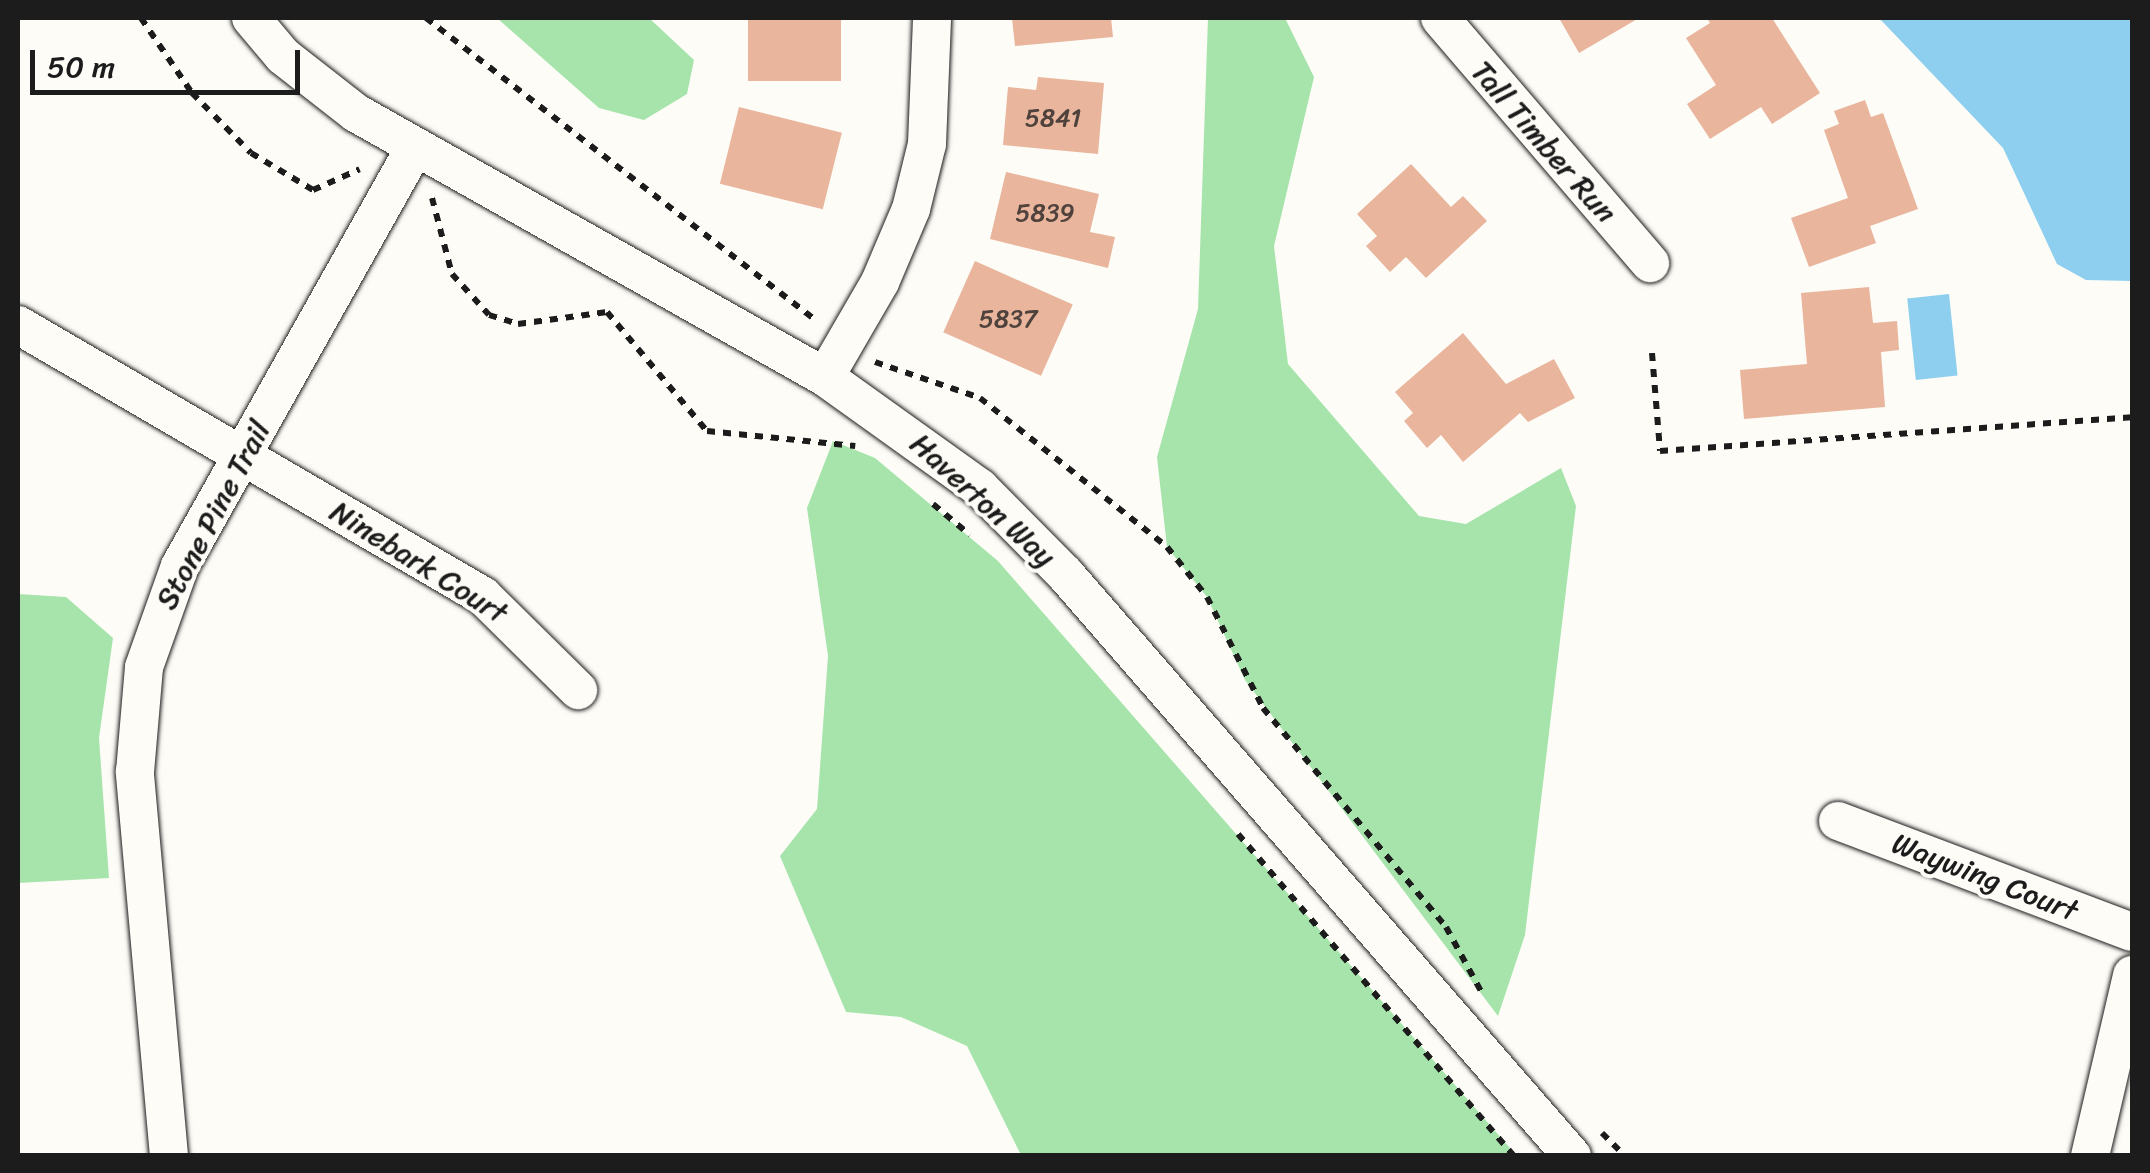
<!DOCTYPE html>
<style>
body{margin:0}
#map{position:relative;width:2150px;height:1173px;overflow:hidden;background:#fdfcf7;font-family:Sriracha,sans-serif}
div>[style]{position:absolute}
.green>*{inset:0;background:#a6e4ac}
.water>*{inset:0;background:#8ecfef;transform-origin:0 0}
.building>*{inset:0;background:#e9b59c;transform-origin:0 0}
.path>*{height:6px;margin-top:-3px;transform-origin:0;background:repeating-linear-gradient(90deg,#1c1c1c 0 8px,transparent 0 16px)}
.roads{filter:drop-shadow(0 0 2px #1c1c1c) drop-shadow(0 0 2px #1c1c1c)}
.street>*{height:38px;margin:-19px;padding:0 19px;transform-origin:19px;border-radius:19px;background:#fdfcf7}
span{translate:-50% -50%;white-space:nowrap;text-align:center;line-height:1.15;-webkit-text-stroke:8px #fdfcf7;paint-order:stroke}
.number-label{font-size:25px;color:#4f423c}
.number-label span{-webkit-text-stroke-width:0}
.street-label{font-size:30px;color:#1c1c1c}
.frame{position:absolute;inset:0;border:20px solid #1c1c1c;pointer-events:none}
.scale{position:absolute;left:30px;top:50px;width:270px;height:45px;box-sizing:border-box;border:5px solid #1c1c1c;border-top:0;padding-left:12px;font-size:30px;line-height:35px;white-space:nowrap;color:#1c1c1c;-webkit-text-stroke:8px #fdfcf7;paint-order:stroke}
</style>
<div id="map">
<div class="green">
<div style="clip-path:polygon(497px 18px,649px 18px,694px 60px,687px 94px,644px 120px,599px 108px)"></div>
<div style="clip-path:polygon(1208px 18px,1285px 18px,1314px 77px,1274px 246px,1288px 364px,1419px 516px,1466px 524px,1561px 468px,1576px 506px,1525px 935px,1498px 1016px,1245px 680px,1207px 597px,1167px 547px,1157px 457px,1198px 309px)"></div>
<div style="clip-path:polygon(833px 441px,875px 458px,998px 561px,1516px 1155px,1021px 1155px,967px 1046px,901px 1017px,846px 1012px,780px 856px,817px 809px,828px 656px,807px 508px)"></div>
<div style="clip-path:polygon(18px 594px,66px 597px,113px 638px,99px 738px,109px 878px,18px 883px)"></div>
</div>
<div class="water">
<div style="clip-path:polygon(1879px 18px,2132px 18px,2132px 281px,2086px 280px,2057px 264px,2003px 148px)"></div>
<div style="left:1949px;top:294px;width:82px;height:42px;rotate:84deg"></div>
</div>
<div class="building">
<div style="left:748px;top:18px;width:93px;height:63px"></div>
<div style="clip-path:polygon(1012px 18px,1111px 18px,1113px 37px,1015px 46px)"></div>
<div style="clip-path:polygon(1559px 18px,1639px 18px,1579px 53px)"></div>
<div style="clip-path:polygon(1707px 18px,1772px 18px,1820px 93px,1772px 124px,1761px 107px,1710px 139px,1687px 104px,1716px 85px,1686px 38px,1710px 23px)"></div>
<div style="clip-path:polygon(1038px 77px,1104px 83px,1098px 154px,1003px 145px,1008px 87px,1036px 90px)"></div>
<div style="clip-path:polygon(1865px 100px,1871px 117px,1883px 113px,1918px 209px,1870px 226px,1876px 243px,1809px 267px,1791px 218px,1848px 198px,1824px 130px,1839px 124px,1834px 111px)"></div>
<div style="left:739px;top:107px;width:106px;height:79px;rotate:14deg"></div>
<div style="clip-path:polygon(1411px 164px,1451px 207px,1463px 196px,1487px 221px,1426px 278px,1406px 257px,1390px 272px,1366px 246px,1377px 236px,1357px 214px)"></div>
<div style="clip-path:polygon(1006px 172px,1099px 194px,1090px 232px,1115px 237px,1108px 268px,990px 239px)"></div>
<div style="left:975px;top:261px;width:107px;height:78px;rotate:24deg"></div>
<div style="clip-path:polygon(1869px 287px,1873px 323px,1897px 321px,1899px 350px,1881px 352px,1885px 407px,1744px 419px,1740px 370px,1807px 364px,1801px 293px)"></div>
<div style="clip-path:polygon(1463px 333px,1506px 384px,1554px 359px,1575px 398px,1528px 422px,1520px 413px,1463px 462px,1441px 435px,1427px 448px,1404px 421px,1413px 413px,1395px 392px)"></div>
</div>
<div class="path">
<div style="left:141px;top:18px;width:91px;rotate:55.8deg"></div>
<div style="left:192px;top:93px;width:84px;rotate:45.5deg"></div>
<div style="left:251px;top:153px;width:72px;rotate:30.8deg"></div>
<div style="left:313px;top:190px;width:51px;rotate:-24.1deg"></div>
<div style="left:426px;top:18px;width:493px;rotate:37.8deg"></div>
<div style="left:432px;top:198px;width:79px;rotate:75.3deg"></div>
<div style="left:452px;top:274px;width:55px;rotate:47.9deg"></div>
<div style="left:489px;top:315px;width:30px;rotate:17deg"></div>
<div style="left:518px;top:324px;width:90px;rotate:-7.7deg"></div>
<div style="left:607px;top:312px;width:155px;rotate:50deg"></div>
<div style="left:707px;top:431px;width:149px;rotate:5.8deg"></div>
<div style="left:1652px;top:353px;width:98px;rotate:85.3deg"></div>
<div style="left:1660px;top:451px;width:473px;rotate:-4.1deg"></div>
<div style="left:875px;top:362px;width:111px;rotate:18.9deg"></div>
<div style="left:980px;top:398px;width:239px;rotate:38.5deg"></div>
<div style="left:1167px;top:547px;width:64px;rotate:51.3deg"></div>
<div style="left:1207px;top:597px;width:124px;rotate:63.2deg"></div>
<div style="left:1263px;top:708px;width:285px;rotate:50.1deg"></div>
<div style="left:1446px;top:927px;width:77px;rotate:61.4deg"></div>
<div style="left:933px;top:504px;width:48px;rotate:40deg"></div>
<div style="left:1238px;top:834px;width:424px;rotate:49.4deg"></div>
<div style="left:1602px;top:1133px;width:33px;rotate:45deg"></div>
</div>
<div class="roads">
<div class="street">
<div style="left:251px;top:18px;width:50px;rotate:49.9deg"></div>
<div style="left:283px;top:56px;width:93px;rotate:38deg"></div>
<div style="left:356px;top:113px;width:538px;rotate:29.38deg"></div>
<div style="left:825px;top:377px;width:191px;rotate:35.6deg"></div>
<div style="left:980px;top:488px;width:121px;rotate:45.3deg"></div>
<div style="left:1065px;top:574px;width:772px;rotate:48.94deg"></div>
<div style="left:1440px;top:18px;width:323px;rotate:49.4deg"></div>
<div style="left:18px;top:325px;width:538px;rotate:30.23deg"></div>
<div style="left:483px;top:596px;width:134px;rotate:44.7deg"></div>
<div style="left:825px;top:377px;width:110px;rotate:-59.9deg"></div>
<div style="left:880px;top:282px;width:79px;rotate:-67deg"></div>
<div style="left:911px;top:209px;width:67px;rotate:-76.2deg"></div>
<div style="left:927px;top:144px;width:126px;rotate:-87.7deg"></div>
<div style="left:1838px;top:821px;width:314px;rotate:20.7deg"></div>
<div style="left:169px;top:1156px;width:386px;rotate:-95.1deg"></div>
<div style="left:135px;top:772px;width:105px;rotate:-85.1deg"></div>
<div style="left:144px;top:667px;width:107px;rotate:-70.4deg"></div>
<div style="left:180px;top:566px;width:480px;rotate:-60.7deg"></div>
<div style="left:2090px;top:1156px;width:186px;rotate:-76.9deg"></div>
</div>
</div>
<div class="number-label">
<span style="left:1053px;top:118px">5841</span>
<span style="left:1045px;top:213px">5839</span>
<span style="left:1008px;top:319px">5837</span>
</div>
<div class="street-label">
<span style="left:1544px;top:142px;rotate:49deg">Tall Timber Run</span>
<span style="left:983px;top:500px;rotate:42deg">Haverton Way</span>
<span style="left:213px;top:515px;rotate:-62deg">Stone Pine Trail</span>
<span style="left:419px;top:562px;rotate:32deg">Ninebark Court</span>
<span style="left:1985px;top:877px;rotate:21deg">Waywing Court</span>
</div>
<div class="frame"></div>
<div class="scale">50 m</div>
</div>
